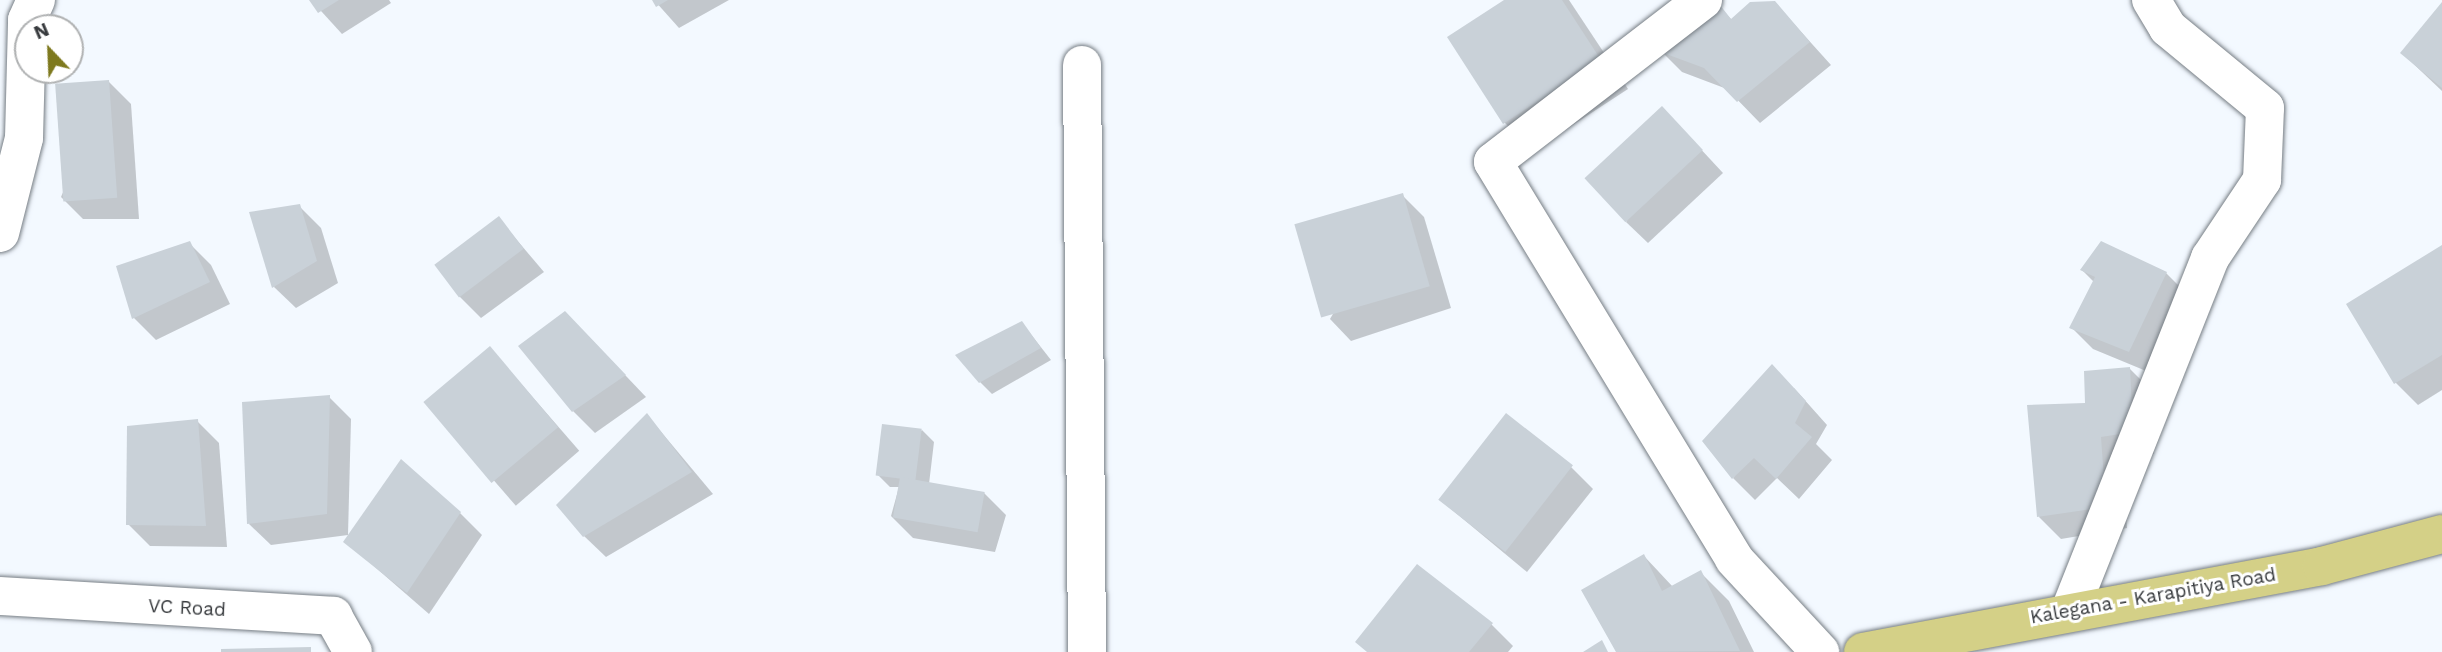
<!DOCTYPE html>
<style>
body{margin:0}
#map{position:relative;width:2442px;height:652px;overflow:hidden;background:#f3f9ff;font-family:"Work Sans",sans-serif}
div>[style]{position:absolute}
.shadow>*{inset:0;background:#0003;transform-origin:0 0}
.building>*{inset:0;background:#c9d1d8;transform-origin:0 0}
.roads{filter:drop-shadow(0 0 2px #777e85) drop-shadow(0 0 2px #777e85)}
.minor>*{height:38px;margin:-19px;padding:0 19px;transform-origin:19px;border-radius:19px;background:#fff}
.major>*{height:38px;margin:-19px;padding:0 19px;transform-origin:19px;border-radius:19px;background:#d4d087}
span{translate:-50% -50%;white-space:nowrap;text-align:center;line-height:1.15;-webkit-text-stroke:6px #fff;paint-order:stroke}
.street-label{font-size:19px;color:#383b3e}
.north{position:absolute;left:14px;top:14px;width:70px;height:70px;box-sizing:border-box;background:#fff;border:2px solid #afb1b2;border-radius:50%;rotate:337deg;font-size:19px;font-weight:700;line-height:28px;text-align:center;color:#383b3e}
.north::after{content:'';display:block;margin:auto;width:24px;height:32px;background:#7e791e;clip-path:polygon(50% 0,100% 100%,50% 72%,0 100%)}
</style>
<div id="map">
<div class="shadow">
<div style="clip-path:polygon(311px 0,389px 0,391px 3px,342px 34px)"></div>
<div style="clip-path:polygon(654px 0,729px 0,679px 28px)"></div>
<div style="clip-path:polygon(1507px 0,1569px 0,1628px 89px,1533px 151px,1505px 123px)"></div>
<div style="clip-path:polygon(1775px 3px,1831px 65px,1760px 123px,1727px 89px,1682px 72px,1661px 51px,1720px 8px,1732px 20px)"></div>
<div style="clip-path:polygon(2442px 5px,2442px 91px,2402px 53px)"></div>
<div style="clip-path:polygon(109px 82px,131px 104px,139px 219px,83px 219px,61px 197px)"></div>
<div style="clip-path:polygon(1684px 131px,1723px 173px,1648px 243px,1626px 222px)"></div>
<div style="clip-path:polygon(1402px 195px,1424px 217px,1451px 308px,1351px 341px,1330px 319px)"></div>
<div style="clip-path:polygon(299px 206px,321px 228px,338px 283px,296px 308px,274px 287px)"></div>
<div style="clip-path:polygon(499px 219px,544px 272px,481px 318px,459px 296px)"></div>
<div style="clip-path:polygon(189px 243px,211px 265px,230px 304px,156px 340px,134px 318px,118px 267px)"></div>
<div style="clip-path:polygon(2101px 243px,2166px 273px,2188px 295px,2151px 373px,2093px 349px,2071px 327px,2094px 282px,2082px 270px)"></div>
<div style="clip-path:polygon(2442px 247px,2442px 390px,2418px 405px,2396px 383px,2348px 305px)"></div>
<div style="clip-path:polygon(1022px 323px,1051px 360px,992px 394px,980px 382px)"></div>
<div style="clip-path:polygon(587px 335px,646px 397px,595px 433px,573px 411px)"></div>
<div style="left:490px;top:348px;width:136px;height:84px;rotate:49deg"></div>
<div style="clip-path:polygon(2130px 369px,2152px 391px,2154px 454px,2122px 458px,2127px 528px,2061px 539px,2039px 517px,2086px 405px)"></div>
<div style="clip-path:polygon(1794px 388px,1827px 425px,1816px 444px,1832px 460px,1799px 499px,1777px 478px,1755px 500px,1733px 478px)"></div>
<div style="clip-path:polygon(329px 397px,351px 419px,348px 535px,271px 545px,249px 524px)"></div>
<div style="clip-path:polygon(647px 415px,713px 494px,606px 557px,584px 536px)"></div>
<div style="clip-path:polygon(197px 421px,219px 443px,227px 547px,150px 546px,128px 524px)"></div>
<div style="clip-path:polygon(922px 430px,934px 442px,929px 484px,984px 493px,1006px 515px,995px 552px,913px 538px,891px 516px,899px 487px,890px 487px,878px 475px)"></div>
<div style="clip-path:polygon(1571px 467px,1593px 489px,1527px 572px,1439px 499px)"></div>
<div style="clip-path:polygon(460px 513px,482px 535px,429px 614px,345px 541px)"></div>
<div style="clip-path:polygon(1644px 556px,1673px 587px,1701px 573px,1729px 601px,1754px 652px,1618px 652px,1584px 591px)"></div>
<div style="clip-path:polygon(1491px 624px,1513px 646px,1508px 652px,1367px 652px)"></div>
</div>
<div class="building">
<div style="clip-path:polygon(309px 0,339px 0,318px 13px)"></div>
<div style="clip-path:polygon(652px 0,668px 0,656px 7px)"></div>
<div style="clip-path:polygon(1504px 0,1562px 0,1601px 60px,1503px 124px,1447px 37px)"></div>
<div style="clip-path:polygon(1775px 1px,1810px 42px,1737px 102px,1704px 68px,1658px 51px,1720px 5px,1731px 19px,1750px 2px)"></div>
<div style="clip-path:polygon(2442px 2px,2442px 88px,2400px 53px)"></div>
<div style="left:109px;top:80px;width:118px;height:54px;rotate:86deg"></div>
<div style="left:1662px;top:106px;width:60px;height:106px;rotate:47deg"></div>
<div style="left:1403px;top:193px;width:97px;height:113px;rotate:74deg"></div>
<div style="clip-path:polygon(300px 204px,317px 261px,272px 288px,249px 212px)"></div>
<div style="left:499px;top:216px;width:41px;height:81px;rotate:53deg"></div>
<div style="clip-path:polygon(190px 241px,210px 282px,132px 319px,116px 266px)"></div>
<div style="clip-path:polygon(2101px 241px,2167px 272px,2129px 352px,2069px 328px,2095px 277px,2080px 270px)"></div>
<div style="clip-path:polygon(2442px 245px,2442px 355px,2394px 384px,2346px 304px)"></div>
<div style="clip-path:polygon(565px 311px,626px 375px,572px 412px,518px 346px)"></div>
<div style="clip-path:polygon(1022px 321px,1041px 348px,979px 383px,955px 355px)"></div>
<div style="left:490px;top:346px;width:106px;height:87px;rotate:50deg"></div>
<div style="clip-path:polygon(1772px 364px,1806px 401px,1795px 423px,1812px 437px,1776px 479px,1754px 458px,1732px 479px,1702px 441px)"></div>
<div style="clip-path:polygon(2130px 367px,2133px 432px,2101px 437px,2106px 507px,2037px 517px,2027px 405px,2085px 403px,2084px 371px)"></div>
<div style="clip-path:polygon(330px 395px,327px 514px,247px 524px,242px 402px)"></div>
<div style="clip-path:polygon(647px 413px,692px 472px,583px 537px,556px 505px)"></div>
<div style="left:1506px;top:413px;width:85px;height:110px;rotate:38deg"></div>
<div style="clip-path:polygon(198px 419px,206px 526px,126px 525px,127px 426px)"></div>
<div style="left:882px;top:424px;width:40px;height:52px;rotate:7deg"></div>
<div style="clip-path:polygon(401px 459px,461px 512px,407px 593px,343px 542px)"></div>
<div style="left:900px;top:477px;width:86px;height:41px;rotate:10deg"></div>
<div style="clip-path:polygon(1644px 554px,1662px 591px,1701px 570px,1740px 651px,1616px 652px,1581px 590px)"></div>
<div style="clip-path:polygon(1417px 564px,1493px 623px,1469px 652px,1367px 652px,1355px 642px)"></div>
<div style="clip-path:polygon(1602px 640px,1608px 652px,1583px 652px)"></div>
<div style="clip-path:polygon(311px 647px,311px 652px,221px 652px,221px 649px)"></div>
</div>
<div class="roads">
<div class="minor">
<div style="left:1703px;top:0;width:265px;rotate:142.4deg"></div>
<div style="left:1493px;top:162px;width:464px;rotate:58.7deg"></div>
<div style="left:1734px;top:559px;width:127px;rotate:47.2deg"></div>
<div style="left:1082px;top:65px;width:587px;rotate:89.51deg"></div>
<div style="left:0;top:233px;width:98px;rotate:-75.8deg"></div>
<div style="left:24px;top:138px;width:118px;rotate:-88.5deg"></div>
<div style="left:27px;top:20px;width:22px;rotate:-66deg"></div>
<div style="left:0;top:596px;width:334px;rotate:3.4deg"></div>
<div style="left:333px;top:616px;width:41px;rotate:60.9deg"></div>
<div style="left:2070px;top:610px;width:379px;rotate:-68.3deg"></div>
<div style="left:2210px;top:258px;width:94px;rotate:-56.3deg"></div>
<div style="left:2262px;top:180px;width:72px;rotate:-87.6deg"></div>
<div style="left:2265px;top:108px;width:126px;rotate:-140.5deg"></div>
<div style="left:2168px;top:28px;width:33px;rotate:-121deg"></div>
</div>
<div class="major">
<div style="left:1863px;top:652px;width:467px;rotate:-10.6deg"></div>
<div style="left:2322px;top:566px;width:124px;rotate:-14.9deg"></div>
</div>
</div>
<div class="street-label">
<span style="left:2153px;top:596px;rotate:-10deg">Kalegana - Karapitiya Road</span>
<span style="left:187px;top:608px;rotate:3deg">VC Road</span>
</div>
<div class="north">N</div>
</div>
